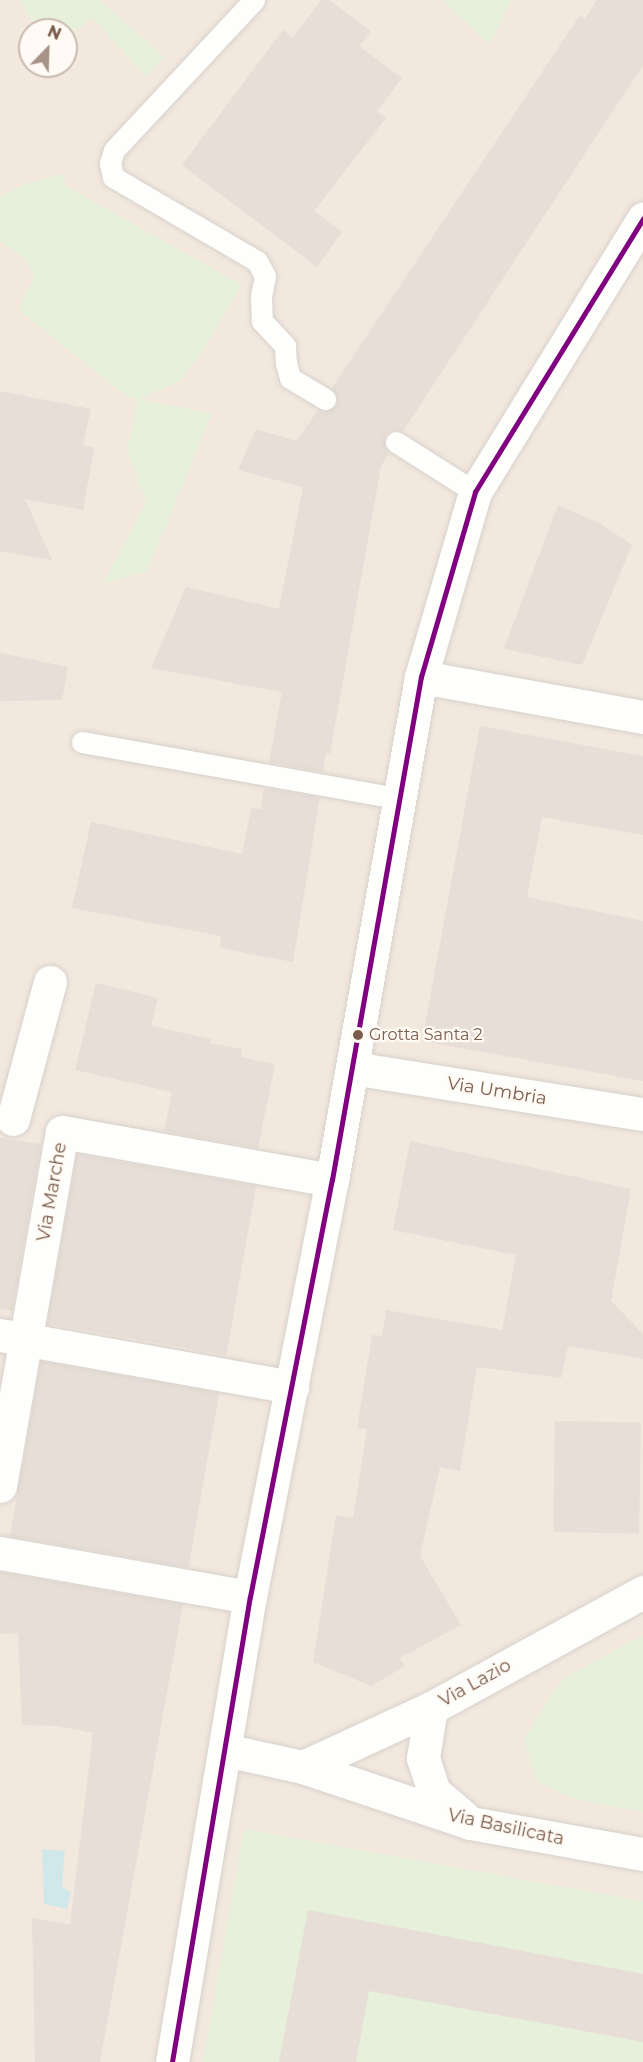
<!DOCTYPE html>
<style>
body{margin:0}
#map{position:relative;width:643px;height:2062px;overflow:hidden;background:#f9f5f0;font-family:Montserrat,sans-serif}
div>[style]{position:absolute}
.residential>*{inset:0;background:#f2e8de}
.green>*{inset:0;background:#e7f0db}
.water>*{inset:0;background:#d0e8ea}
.building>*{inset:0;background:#e6ded7;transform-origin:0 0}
.roads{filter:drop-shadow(0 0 2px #d7d1cb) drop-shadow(0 0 2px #d7d1cb)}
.lane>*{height:21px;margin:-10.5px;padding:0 10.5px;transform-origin:10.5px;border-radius:10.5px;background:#fefefd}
.street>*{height:33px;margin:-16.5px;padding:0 16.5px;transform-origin:16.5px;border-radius:16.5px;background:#fefefd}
.secondary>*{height:33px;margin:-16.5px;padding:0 16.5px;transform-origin:16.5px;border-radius:16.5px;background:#fefefd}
.bus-1>*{height:4.5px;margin:-2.25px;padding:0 2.25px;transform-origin:2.25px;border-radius:2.25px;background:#800080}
.dots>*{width:16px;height:16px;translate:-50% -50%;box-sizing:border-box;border:3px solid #fffaf3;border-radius:50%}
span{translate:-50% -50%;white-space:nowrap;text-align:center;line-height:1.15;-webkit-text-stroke:4.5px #fffaf3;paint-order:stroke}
.bus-label{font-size:16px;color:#7a5c4d}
.left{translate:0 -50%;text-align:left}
.street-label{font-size:18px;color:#7a5c4d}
.north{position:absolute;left:18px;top:18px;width:60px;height:60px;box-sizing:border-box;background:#fffaf3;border:2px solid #cabbb1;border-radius:50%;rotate:23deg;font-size:16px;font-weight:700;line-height:24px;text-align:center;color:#7a5c4d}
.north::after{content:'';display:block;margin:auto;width:21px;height:27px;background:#a69286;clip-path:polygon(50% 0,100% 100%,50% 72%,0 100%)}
</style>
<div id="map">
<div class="residential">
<div style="clip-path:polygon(evenodd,0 0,643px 0,643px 2062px,0 2062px,0 0,30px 30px,66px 30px,66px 66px,30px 66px,30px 30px)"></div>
</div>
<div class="green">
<div style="clip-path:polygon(20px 0,100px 0,164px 57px,147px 77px,92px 18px,66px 37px,66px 30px,37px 30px)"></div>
<div style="clip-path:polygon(441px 0,511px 0,490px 44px)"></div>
<div style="clip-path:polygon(66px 173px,64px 185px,242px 285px,203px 350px,180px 381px,139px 399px,212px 413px,147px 571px,103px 584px,146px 503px,127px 449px,138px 400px,126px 396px,19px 310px,34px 277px,26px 260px,0 241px,0 197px,22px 185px)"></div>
<div style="clip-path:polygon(643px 1635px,643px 1812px,574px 1799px,536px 1781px,524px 1739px,549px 1698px,563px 1679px)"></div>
<div style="clip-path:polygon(244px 1829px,643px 1901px,643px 2062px,203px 2062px)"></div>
</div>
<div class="water">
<div style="clip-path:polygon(42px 1849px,65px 1851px,62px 1886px,71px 1893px,67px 1909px,44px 1904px)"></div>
</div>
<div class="building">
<div style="clip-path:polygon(321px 0,329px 0,371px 31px,359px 46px,402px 78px,377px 111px,386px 118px,314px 211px,342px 232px,317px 267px,182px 165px,283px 30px,293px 38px)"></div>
<div style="clip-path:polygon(597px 0,643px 0,643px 65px,403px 431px,391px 430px,385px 436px,385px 447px,389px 453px,381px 466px,330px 754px,326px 753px,323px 772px,269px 762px,282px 692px,151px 668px,186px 587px,279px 609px,303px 487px,238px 470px,256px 429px,297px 441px,318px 410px,325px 412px,336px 406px,338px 399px,332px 388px,580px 15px,585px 19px)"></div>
<div style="clip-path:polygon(0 391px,91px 409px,83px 445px,94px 448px,83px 510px,25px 499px,52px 560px,0 551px)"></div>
<div style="clip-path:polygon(558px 505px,601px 524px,632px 545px,582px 665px,504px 649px)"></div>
<div style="clip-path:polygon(0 653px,68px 667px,62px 700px,0 701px)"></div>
<div style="clip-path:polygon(480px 726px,643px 756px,643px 835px,542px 817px,527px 897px,643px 921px,643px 1081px,422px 1041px)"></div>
<div style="clip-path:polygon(264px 788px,320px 797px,293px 962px,220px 948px,221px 936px,72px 908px,91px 822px,242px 854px,251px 808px,261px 809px)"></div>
<div style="clip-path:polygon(96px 983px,158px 998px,151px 1026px,211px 1039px,210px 1043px,242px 1049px,241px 1057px,275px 1064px,258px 1148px,164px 1131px,172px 1092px,75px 1070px)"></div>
<div style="clip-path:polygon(0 1138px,41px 1144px,12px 1311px,0 1309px)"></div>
<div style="clip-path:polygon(410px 1141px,631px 1189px,611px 1301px,643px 1334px,643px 1359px,568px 1346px,561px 1378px,477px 1367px,460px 1471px,440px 1467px,420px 1556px,461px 1625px,400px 1658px,405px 1666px,371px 1686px,313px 1662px,336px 1515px,353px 1518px,367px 1429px,357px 1428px,372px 1335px,382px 1336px,386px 1310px,502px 1330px,516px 1255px,393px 1230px)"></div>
<div style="left:77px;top:1154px;width:182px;height:172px;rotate:10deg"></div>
<div style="left:41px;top:1361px;width:181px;height:178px;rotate:10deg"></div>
<div style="left:555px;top:1421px;width:86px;height:111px;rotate:1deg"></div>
<div style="clip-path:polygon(0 1572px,183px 1604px,100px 2062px,35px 2062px,32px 1918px,70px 1925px,93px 1733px,57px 1726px,22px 1725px,18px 1633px,0 1634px)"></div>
<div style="clip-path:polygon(308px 1910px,643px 1974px,643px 2042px,369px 1991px,356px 2062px,279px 2062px)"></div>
</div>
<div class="roads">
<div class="lane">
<div style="left:254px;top:0;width:205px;rotate:133deg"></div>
<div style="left:114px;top:150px;width:14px;rotate:107deg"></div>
<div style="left:110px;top:163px;width:14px;rotate:78deg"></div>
<div style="left:113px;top:177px;width:167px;rotate:30.3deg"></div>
<div style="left:257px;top:261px;width:17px;rotate:62deg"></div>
<div style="left:265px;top:276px;width:20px;rotate:101deg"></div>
<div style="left:261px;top:296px;width:25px;rotate:88deg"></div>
<div style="left:262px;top:321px;width:34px;rotate:47deg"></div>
<div style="left:285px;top:346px;width:17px;rotate:87deg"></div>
<div style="left:286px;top:363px;width:16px;rotate:75deg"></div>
<div style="left:290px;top:378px;width:41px;rotate:31deg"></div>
<div style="left:396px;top:442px;width:93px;rotate:32.3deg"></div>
<div style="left:82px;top:742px;width:324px;rotate:10.1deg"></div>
</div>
<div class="street">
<div style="left:421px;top:677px;width:226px;rotate:10.2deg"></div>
<div style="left:352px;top:1068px;width:295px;rotate:9deg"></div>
<div style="left:13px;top:1119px;width:142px;rotate:-74.9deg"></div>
<div style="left:0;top:1335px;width:297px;rotate:10.1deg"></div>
<div style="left:0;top:1486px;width:359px;rotate:-80.1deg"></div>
<div style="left:62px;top:1132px;width:274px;rotate:10.1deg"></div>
<div style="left:0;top:1553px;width:254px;rotate:10deg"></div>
<div style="left:431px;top:1708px;width:51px;rotate:99.1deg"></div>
<div style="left:423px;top:1758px;width:36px;rotate:72deg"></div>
<div style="left:434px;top:1792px;width:38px;rotate:40deg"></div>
<div style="left:225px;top:1750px;width:80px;rotate:12.3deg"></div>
<div style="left:303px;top:1767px;width:176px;rotate:18.5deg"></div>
<div style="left:470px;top:1823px;width:176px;rotate:10.2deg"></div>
<div style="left:303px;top:1767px;width:141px;rotate:-24.7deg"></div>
<div style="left:431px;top:1708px;width:242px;rotate:-28.7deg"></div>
</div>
<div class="secondary">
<div style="left:172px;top:2062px;width:471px;rotate:-80.5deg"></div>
<div style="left:250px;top:1597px;width:425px;rotate:-78.9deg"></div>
<div style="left:332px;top:1180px;width:511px;rotate:-79.97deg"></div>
<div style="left:421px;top:677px;width:193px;rotate:-73.7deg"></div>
<div style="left:475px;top:492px;width:321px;rotate:-58.4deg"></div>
</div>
</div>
<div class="bus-1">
<div style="left:172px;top:2062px;width:471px;rotate:-80.5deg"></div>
<div style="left:250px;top:1597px;width:425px;rotate:-78.9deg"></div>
<div style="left:332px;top:1180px;width:511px;rotate:-79.97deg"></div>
<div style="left:421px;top:677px;width:193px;rotate:-73.7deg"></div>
<div style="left:475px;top:492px;width:321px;rotate:-58.4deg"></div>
</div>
<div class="dots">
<div style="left:358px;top:1035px;background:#7a5c4d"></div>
</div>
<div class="bus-label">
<span class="left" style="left:369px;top:1035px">Grotta Santa 2</span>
</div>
<div class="street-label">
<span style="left:497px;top:1091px;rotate:9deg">Via Umbria</span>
<span style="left:52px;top:1192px;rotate:-80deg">Via Marche</span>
<span style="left:475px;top:1683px;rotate:-29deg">Via Lazio</span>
<span style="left:506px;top:1827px;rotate:12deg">Via Basilicata</span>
</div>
<div class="north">N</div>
</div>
